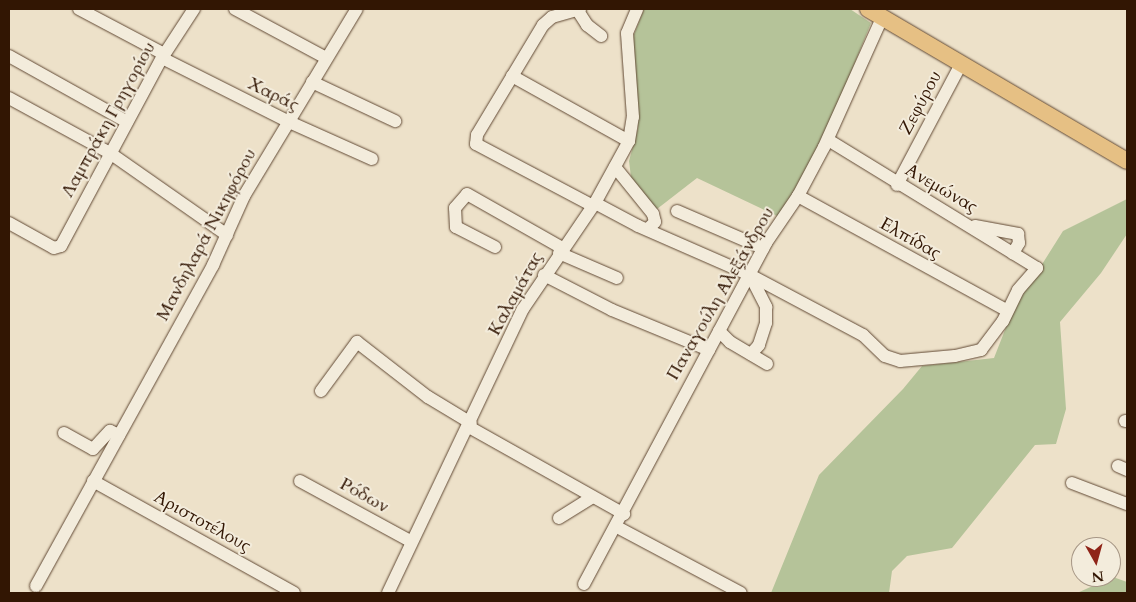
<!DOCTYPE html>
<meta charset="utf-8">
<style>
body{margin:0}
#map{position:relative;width:1136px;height:602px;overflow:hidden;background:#ede1c9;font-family:Cardo,serif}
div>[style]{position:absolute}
.green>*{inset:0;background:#b5c399}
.roads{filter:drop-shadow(0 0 1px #614934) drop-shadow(0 0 1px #614934)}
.minor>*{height:12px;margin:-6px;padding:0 6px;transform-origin:6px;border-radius:6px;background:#f3ecdc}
.major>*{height:16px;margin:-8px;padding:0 8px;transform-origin:8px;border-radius:8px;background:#e6c084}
span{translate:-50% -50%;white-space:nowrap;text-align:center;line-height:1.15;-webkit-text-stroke:4px #f3ecdc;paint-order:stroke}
.street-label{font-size:18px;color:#321603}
.frame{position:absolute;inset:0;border:10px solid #321603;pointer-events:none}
.north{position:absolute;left:1071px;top:537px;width:50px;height:50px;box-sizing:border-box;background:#f3ecdc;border:1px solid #a69685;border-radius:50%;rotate:173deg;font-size:14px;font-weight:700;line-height:20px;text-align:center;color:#321603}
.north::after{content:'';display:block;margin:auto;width:18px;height:22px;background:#8f2418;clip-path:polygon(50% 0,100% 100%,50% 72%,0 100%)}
</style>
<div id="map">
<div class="green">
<div style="clip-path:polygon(644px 9px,850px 9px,871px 23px,824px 139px,783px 213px,777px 216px,697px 178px,657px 209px,649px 202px,631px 177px,629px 161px,638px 128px,633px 37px)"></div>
<div style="clip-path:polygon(1127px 199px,1127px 234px,1101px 273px,1060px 322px,1066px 409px,1056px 444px,1035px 445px,952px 548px,907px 556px,892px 571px,889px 593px,771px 593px,819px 475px,903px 389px,922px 366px,994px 358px,1012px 312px,1063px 231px)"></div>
<div style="clip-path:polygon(1113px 577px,1127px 582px,1127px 593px,1077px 593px)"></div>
</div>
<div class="roads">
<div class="minor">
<div style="left:79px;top:9px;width:96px;rotate:27.9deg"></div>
<div style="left:235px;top:9px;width:103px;rotate:28.3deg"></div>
<div style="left:580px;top:9px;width:29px;rotate:164deg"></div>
<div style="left:552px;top:17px;width:12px;rotate:138deg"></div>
<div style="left:543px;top:25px;width:128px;rotate:121deg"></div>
<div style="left:477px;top:135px;width:9px;rotate:96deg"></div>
<div style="left:476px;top:144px;width:132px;rotate:27.9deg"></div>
<div style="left:578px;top:11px;width:17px;rotate:57deg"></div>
<div style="left:587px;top:25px;width:18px;rotate:38deg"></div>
<div style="left:9px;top:56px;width:135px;rotate:29.2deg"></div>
<div style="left:162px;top:58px;width:140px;rotate:26.7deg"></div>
<div style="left:287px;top:121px;width:93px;rotate:24.1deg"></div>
<div style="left:512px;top:76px;width:134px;rotate:29.1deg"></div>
<div style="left:312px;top:82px;width:92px;rotate:25.2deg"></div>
<div style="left:9px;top:98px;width:115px;rotate:28.6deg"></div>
<div style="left:110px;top:153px;width:143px;rotate:35deg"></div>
<div style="left:615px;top:167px;width:60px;rotate:51deg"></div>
<div style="left:653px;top:214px;width:8px;rotate:76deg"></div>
<div style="left:655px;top:222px;width:10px;rotate:135deg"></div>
<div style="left:897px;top:185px;width:137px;rotate:-62.1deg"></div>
<div style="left:798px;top:196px;width:237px;rotate:28.7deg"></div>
<div style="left:595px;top:203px;width:49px;rotate:28.1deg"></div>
<div style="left:638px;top:226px;width:122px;rotate:23.6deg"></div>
<div style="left:750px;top:275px;width:128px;rotate:28deg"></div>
<div style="left:863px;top:335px;width:30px;rotate:44deg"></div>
<div style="left:885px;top:356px;width:16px;rotate:18deg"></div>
<div style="left:900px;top:361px;width:55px;rotate:-5.2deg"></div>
<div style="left:955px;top:356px;width:27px;rotate:-13deg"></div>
<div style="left:981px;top:350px;width:36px;rotate:-53deg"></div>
<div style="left:1003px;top:321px;width:34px;rotate:-64deg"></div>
<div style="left:1018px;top:290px;width:29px;rotate:-49deg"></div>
<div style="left:1037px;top:268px;width:245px;rotate:-148.5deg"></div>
<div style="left:677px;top:211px;width:94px;rotate:23.3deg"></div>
<div style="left:9px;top:223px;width:51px;rotate:29.1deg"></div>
<div style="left:54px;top:248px;width:7px;rotate:-16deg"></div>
<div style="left:61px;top:246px;width:213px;rotate:-61.8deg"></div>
<div style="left:162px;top:58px;width:59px;rotate:-56.9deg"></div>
<div style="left:975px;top:226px;width:44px;rotate:10.5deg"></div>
<div style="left:1018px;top:234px;width:9px;rotate:84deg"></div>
<div style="left:1019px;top:243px;width:12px;rotate:121deg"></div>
<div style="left:495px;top:247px;width:44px;rotate:-152.9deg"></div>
<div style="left:456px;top:227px;width:19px;rotate:-93deg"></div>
<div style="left:455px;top:208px;width:18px;rotate:-49deg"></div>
<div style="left:467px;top:194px;width:109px;rotate:29.6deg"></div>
<div style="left:559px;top:253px;width:63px;rotate:23.3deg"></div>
<div style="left:544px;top:275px;width:76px;rotate:27.2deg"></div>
<div style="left:612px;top:310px;width:105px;rotate:22.4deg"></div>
<div style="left:751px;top:277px;width:34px;rotate:63deg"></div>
<div style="left:766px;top:307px;width:16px;rotate:90deg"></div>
<div style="left:766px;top:323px;width:23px;rotate:108deg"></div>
<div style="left:759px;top:345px;width:12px;rotate:132deg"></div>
<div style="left:719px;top:331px;width:16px;rotate:45deg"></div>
<div style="left:730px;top:342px;width:43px;rotate:30.7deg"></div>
<div style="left:321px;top:391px;width:61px;rotate:-53.7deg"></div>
<div style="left:357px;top:342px;width:90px;rotate:37.8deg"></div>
<div style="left:428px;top:397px;width:50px;rotate:31.2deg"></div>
<div style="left:1125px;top:421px;width:2px"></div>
<div style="left:469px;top:427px;width:178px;rotate:29.3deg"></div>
<div style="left:64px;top:433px;width:33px;rotate:29deg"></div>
<div style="left:93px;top:449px;width:25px;rotate:-47deg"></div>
<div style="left:110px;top:431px;width:10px;rotate:24deg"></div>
<div style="left:1118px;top:466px;width:10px;rotate:24deg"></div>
<div style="left:93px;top:481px;width:230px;rotate:29.1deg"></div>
<div style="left:300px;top:481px;width:125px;rotate:28.6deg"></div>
<div style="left:1072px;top:483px;width:59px;rotate:20.9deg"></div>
<div style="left:559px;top:518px;width:39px;rotate:-32deg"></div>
<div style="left:617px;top:527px;width:140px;rotate:28deg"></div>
<div style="left:584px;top:584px;width:387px;rotate:-61.9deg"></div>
<div style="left:766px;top:243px;width:57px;rotate:-55.8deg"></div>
<div style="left:798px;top:196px;width:55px;rotate:-62deg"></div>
<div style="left:824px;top:147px;width:141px;rotate:-65.8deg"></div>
<div style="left:36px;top:586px;width:367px;rotate:-61.1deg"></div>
<div style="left:213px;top:265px;width:76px;rotate:-65.8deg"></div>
<div style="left:244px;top:196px;width:218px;rotate:-58.9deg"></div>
<div style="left:388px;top:593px;width:314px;rotate:-64.6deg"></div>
<div style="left:523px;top:309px;width:128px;rotate:-55.8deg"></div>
<div style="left:595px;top:203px;width:71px;rotate:-61.3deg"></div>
<div style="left:629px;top:141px;width:24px;rotate:-81deg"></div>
<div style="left:633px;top:117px;width:84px;rotate:-94.1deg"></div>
<div style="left:627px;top:33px;width:26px;rotate:-67deg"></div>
</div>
<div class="major">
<div style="left:868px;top:9px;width:300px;rotate:30.4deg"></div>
</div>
</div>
<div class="street-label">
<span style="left:273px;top:95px;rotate:26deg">Χαράς</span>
<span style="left:921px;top:103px;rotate:-62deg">Ζεφύρου</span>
<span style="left:109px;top:120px;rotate:-61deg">Λαμπράκη Γρηγορίου</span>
<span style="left:941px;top:189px;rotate:30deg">Ανεμώνας</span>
<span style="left:207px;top:235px;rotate:-62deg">Μανδηλαρά Νικηφόρου</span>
<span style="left:910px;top:239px;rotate:29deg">Ελπίδας</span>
<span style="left:516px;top:294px;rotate:-61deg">Καλαμάτας</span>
<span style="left:721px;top:294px;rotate:-60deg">Παναγούλη Αλεξάνδρου</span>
<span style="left:364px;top:496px;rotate:29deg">Ρόδων</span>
<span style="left:202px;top:522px;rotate:29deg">Αριστοτέλους</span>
</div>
<div class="frame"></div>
<div class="north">N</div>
</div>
